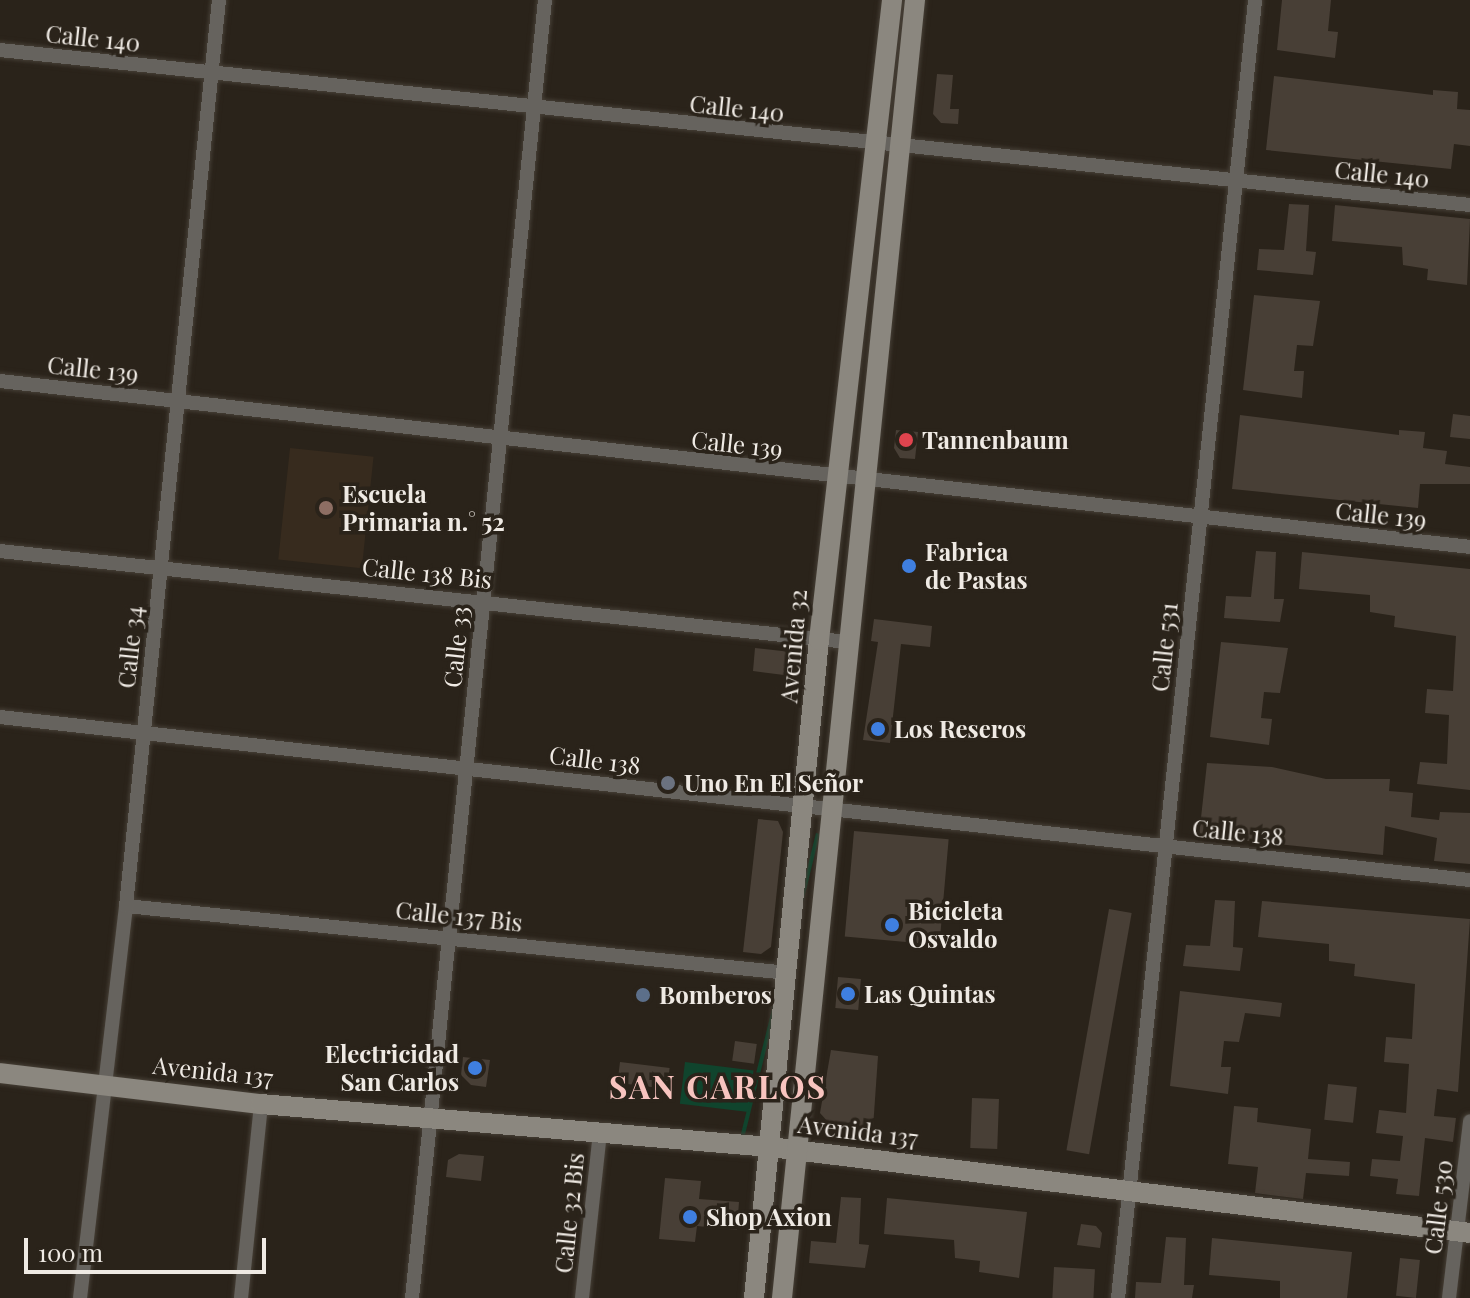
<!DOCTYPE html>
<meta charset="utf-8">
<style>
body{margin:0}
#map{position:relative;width:1470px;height:1298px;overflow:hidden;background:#2a231a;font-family:"Playfair Display",serif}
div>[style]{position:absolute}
.built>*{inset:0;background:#372b1e;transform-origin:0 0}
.green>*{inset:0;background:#10442d;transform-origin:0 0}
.building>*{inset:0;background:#483f36;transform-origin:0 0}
.roads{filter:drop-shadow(0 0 2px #463f36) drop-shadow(0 0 2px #463f36)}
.street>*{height:14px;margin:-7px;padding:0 7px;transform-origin:7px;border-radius:7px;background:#66635e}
.secondary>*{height:20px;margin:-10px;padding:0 10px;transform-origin:10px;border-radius:10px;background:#8b877f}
.dots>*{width:22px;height:22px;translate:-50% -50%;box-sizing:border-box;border:4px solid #2a231a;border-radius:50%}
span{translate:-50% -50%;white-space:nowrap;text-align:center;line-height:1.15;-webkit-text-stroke:7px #2a231a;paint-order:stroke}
.street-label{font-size:24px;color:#efeae4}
.poi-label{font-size:24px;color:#efeae4;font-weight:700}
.left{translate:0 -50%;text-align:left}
.right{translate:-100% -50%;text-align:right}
.district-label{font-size:32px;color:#f8c4bf;font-weight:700;letter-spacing:2px}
.scale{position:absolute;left:24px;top:1238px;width:242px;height:36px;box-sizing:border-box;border:4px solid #efeae4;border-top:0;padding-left:10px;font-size:24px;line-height:28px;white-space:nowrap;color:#efeae4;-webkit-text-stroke:6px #2a231a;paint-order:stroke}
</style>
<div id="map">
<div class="built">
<div style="left:290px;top:448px;width:84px;height:112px;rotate:6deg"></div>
</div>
<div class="green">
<div style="left:816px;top:833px;width:4px;height:315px;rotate:14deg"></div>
<div style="left:685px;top:1062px;width:69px;height:42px;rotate:7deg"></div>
</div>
<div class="building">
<div style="clip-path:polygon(1282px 0,1331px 0,1328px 31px,1338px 32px,1335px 58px,1277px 50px)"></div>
<div style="clip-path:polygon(937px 74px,953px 75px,950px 109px,959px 109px,958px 124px,941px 123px,933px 114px)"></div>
<div style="clip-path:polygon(1274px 76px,1433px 95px,1433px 90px,1458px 92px,1457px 109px,1470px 110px,1470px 146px,1454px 144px,1451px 169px,1266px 150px)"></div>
<div style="clip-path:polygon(1289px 204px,1309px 205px,1306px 251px,1316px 252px,1313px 275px,1257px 270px,1259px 249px,1284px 250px)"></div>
<div style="clip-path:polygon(1335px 205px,1470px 219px,1467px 285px,1427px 280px,1428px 269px,1403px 265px,1402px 247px,1332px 241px)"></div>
<div style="clip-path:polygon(1254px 295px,1320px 301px,1313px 346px,1297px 345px,1294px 371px,1304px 371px,1302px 398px,1243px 390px)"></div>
<div style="clip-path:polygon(1453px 414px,1470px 416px,1470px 439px,1450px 437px)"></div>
<div style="clip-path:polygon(1240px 415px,1399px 435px,1399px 430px,1425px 432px,1423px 448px,1447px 451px,1445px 464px,1470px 467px,1470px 484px,1420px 484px,1418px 508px,1232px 489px)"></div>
<div style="clip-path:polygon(896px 430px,918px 432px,915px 459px,900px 458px,894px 448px)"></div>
<div style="clip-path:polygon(1256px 551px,1276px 552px,1274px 599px,1284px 599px,1280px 622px,1224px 618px,1226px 596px,1251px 597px)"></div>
<div style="clip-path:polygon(1302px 552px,1470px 569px,1470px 790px,1417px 784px,1420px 762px,1447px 764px,1449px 715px,1425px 713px,1427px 689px,1453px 691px,1456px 636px,1394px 627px,1395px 616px,1370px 612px,1370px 595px,1299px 589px)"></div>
<div style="clip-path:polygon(874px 619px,932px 626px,930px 647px,901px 644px,890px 743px,863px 740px,878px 642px,871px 641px)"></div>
<div style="clip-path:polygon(1221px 642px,1288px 648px,1280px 693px,1264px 692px,1261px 718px,1272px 719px,1269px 745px,1210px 737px)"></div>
<div style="clip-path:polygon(755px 648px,791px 652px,801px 667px,800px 677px,753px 671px)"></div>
<div style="clip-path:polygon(1207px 763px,1272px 767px,1326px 779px,1390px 779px,1389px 791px,1413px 793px,1411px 817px,1439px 820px,1440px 812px,1470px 813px,1470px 864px,1434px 861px,1437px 838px,1385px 826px,1383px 855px,1199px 836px)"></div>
<div style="clip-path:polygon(758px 819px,778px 821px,783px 832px,771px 947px,761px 954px,743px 952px)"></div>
<div style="left:854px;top:831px;width:95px;height:106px;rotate:5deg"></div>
<div style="clip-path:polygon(1215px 900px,1235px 901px,1233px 947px,1243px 948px,1240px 971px,1183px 966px,1186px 945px,1210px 946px)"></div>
<div style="clip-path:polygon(1262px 901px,1470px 919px,1458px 1092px,1437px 1089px,1434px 1116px,1456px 1118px,1453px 1142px,1425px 1138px,1419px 1196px,1396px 1194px,1398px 1179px,1370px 1176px,1372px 1159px,1400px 1161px,1403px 1136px,1376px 1133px,1379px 1110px,1406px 1113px,1409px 1064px,1384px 1062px,1386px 1037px,1412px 1039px,1415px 984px,1354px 976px,1355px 964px,1329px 961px,1329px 944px,1258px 937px)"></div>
<div style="left:1109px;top:909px;width:23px;height:245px;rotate:10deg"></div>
<div style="left:838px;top:977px;width:23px;height:31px;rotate:5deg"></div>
<div style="clip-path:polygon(1180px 991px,1282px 1003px,1280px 1017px,1245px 1013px,1239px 1042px,1224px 1041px,1221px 1067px,1231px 1067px,1228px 1094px,1170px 1086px)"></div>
<div style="left:735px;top:1041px;width:22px;height:20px;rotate:8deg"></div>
<div style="clip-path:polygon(831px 1050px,878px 1056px,873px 1128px,828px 1122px,820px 1113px)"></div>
<div style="clip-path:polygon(463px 1057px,490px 1060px,486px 1087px,471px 1085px,461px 1075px)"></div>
<div style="left:620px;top:1062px;width:50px;height:21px;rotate:7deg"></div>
<div style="left:1328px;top:1084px;width:29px;height:36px;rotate:6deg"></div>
<div style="left:972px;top:1098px;width:27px;height:50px;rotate:2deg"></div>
<div style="clip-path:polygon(1234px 1106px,1258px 1108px,1257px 1122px,1311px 1129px,1308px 1159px,1350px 1162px,1349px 1176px,1306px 1173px,1303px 1199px,1255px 1193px,1258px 1167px,1228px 1164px)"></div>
<div style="clip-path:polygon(459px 1154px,484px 1156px,481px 1181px,446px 1177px,448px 1160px)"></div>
<div style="clip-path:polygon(665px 1178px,701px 1181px,699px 1199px,739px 1202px,737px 1230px,697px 1226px,695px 1242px,659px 1239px)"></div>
<div style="clip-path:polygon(841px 1197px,861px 1198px,859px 1244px,869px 1245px,865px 1268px,809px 1263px,811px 1241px,836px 1243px)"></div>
<div style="clip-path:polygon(887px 1198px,1027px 1212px,1019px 1278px,979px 1272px,980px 1261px,955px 1258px,954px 1240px,884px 1234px)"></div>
<div style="clip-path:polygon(1081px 1224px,1096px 1226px,1102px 1233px,1100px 1248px,1077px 1245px)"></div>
<div style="clip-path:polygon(1166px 1237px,1186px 1238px,1184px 1285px,1194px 1285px,1192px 1298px,1135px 1298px,1136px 1282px,1161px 1283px)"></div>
<div style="clip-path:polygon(1212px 1238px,1352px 1252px,1347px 1298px,1280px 1298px,1280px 1281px,1209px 1275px)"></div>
<div style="left:1400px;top:1258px;width:20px;height:38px;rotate:6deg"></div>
<div style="left:1054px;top:1267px;width:41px;height:31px;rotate:3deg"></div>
</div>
<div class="roads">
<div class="street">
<div style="left:0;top:50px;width:1478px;rotate:6.02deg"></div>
<div style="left:0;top:381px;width:1479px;rotate:6.44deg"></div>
<div style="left:0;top:551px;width:853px;rotate:6.13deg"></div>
<div style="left:0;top:717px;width:1479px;rotate:6.33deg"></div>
<div style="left:126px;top:906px;width:665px;rotate:5.78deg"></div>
<div style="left:80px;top:1298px;width:395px;rotate:-83.3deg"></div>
<div style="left:126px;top:906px;width:911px;rotate:-84.14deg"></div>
<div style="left:241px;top:1298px;width:195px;rotate:-84.1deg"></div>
<div style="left:412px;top:1298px;width:1305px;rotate:-84.15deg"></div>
<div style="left:582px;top:1298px;width:167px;rotate:-83.8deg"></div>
<div style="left:1118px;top:1298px;width:1305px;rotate:-83.97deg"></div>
<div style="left:1449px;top:1298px;width:178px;rotate:-83.2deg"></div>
</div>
<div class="secondary">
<div style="left:0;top:1073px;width:263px;rotate:6.8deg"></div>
<div style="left:261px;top:1104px;width:511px;rotate:4.83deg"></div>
<div style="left:770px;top:1147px;width:705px;rotate:7deg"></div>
<div style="left:754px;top:1298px;width:661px;rotate:-84.36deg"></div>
<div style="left:819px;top:640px;width:644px;rotate:-83.49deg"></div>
<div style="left:782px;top:1298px;width:1305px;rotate:-84.15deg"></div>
</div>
</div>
<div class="dots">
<div style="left:906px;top:440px;background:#e0444e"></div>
<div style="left:326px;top:508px;background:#8d6e63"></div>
<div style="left:909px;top:566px;background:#3f7fe0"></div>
<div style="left:878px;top:729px;background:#3f7fe0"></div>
<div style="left:668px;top:783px;background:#6b7280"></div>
<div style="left:892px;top:925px;background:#3f7fe0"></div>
<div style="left:848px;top:994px;background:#3f7fe0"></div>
<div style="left:643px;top:995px;background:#5c6f8a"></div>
<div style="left:475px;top:1068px;background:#3f7fe0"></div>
<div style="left:690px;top:1217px;background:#3f7fe0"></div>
</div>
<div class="street-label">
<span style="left:93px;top:38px;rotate:6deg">Calle 140</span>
<span style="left:737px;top:108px;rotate:6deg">Calle 140</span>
<span style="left:1382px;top:174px;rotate:6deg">Calle 140</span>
<span style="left:93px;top:369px;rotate:6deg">Calle 139</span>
<span style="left:737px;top:444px;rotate:6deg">Calle 139</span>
<span style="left:1381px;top:515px;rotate:6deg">Calle 139</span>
<span style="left:427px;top:573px;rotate:6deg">Calle 138 Bis</span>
<span style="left:793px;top:646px;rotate:-85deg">Avenida 32</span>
<span style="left:130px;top:647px;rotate:-84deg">Calle 34</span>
<span style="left:456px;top:647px;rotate:-84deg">Calle 33</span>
<span style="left:1164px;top:647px;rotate:-84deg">Calle 531</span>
<span style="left:595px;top:760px;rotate:7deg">Calle 138</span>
<span style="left:1238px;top:832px;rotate:6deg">Calle 138</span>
<span style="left:459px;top:916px;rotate:6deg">Calle 137 Bis</span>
<span style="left:213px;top:1071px;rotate:6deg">Avenida 137</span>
<span style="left:858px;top:1131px;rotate:7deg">Avenida 137</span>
<span style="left:1438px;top:1207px;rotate:-83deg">Calle 530</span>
<span style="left:569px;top:1213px;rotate:-84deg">Calle 32 Bis</span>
</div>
<div class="poi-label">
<span class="left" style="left:922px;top:440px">Tannenbaum</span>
<span class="left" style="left:342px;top:508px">Escuela<br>Primaria n.° 52</span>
<span class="left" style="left:925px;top:566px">Fabrica<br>de Pastas</span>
<span class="left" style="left:894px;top:729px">Los Reseros</span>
<span class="left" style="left:684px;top:783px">Uno En El Señor</span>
<span class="left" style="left:908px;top:925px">Bicicleta<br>Osvaldo</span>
<span class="left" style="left:864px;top:994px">Las Quintas</span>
<span class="left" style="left:659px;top:995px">Bomberos</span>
<span class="right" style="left:459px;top:1068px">Electricidad<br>San Carlos</span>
<span class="left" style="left:706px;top:1217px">Shop Axion</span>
</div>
<div class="district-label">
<span style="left:718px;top:1086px">SAN CARLOS</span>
</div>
<div class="scale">100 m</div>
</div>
